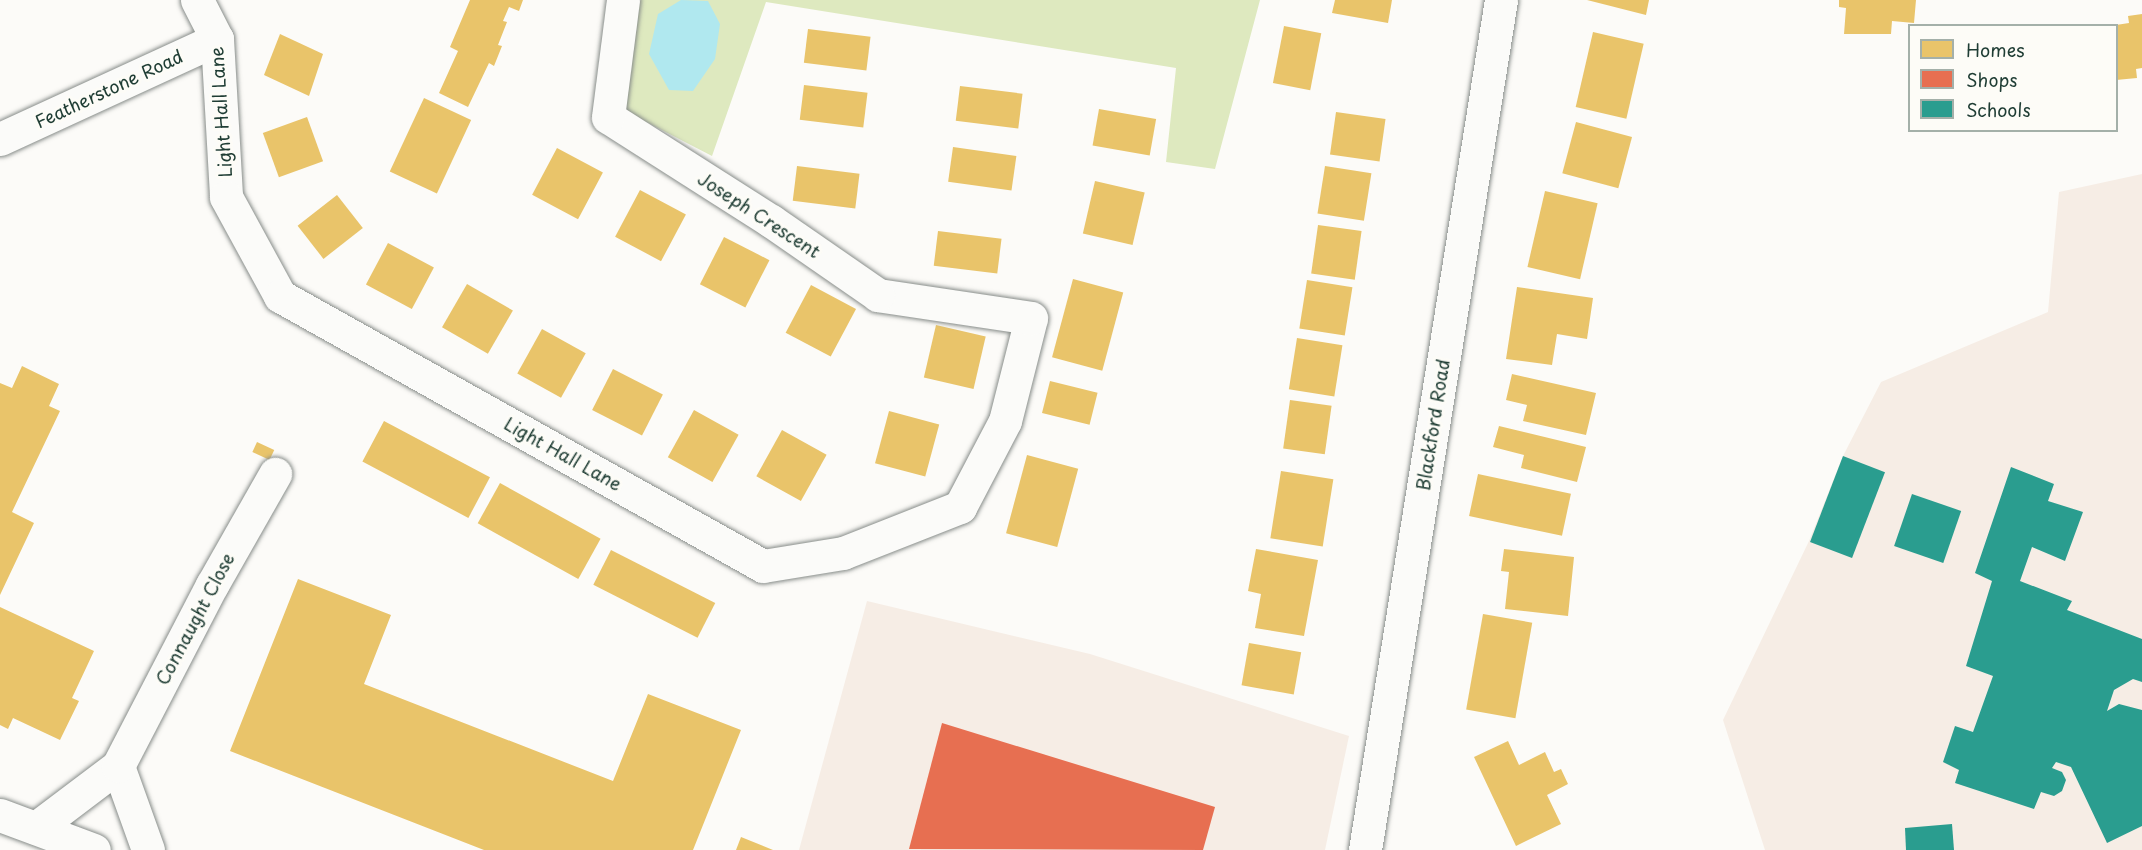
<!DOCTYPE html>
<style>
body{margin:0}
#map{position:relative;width:2142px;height:850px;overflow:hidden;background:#fcfbf8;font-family:"Playpen Sans",sans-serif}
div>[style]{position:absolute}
.built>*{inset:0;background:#f6ede5}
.green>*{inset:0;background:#dee9bf}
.water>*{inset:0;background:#b0e8ef}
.homes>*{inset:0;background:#e9c46a;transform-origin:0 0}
.shops>*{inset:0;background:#e76f51}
.schools>*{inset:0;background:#2a9d8f;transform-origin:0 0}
.roads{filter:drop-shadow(0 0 2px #888d8a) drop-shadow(0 0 2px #888d8a)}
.street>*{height:33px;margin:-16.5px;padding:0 16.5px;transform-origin:16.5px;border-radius:16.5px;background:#fbfbf9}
.secondary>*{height:33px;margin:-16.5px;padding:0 16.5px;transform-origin:16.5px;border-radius:16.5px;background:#fbfbf9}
.highway>*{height:33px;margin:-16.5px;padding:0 16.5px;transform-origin:16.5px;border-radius:16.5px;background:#fbfbf9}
span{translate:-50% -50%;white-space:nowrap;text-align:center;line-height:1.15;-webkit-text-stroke:6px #fdfcf7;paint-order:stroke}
.street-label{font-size:18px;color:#1f3d34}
.legend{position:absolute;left:1908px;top:24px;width:210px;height:108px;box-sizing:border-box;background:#fdfcf7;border:2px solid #a4b0a9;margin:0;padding:8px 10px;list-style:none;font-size:18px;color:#1f3d34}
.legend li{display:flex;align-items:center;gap:12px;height:30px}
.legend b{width:30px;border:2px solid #a4b0a9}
</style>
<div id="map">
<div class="built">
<div style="clip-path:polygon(2142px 174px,2142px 850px,1765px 850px,1723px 720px,1809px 541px,1843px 456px,1881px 382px,2048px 312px,2059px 192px)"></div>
<div style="clip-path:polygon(867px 601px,1090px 654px,1349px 736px,1325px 850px,799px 850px)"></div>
</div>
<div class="green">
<div style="clip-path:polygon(640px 0,1260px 0,1215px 169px,1166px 162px,1176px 68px,766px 2px,712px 156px,625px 111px)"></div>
</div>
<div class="water">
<div style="clip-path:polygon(681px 0,708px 1px,720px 24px,715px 59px,693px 91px,669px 90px,649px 54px,658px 14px)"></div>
</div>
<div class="homes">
<div style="clip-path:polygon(470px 0,523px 0,519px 11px,509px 7px,503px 21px,507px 22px,498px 45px,502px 46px,494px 66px,489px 63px,468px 107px,439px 93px,458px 51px,450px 47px)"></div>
<div style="clip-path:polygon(1335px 0,1392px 0,1388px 23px,1332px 13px)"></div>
<div style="clip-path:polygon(1587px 0,1649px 0,1646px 15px)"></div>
<div style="clip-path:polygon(1839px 0,1916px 0,1914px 23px,1892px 21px,1891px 34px,1844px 34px,1846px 8px,1839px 7px)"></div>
<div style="clip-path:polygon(2142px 14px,2142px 68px,2136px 69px,2137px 78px,2116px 80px,2116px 25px,2129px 23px,2128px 16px)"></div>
<div style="left:1284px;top:26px;width:38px;height:58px;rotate:11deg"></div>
<div style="left:808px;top:29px;width:63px;height:34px;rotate:7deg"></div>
<div style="left:1593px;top:32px;width:52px;height:77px;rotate:13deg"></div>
<div style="clip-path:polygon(280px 34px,323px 54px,309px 96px,264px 75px)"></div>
<div style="left:804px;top:85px;width:64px;height:35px;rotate:7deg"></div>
<div style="left:960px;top:86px;width:63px;height:35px;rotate:7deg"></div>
<div style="left:424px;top:98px;width:52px;height:81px;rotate:25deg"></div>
<div style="left:1099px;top:109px;width:58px;height:37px;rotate:10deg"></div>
<div style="left:1336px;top:112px;width:50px;height:43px;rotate:8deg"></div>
<div style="left:307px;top:117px;width:47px;height:47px;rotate:70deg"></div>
<div style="left:1576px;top:122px;width:58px;height:53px;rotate:15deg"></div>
<div style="left:953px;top:147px;width:64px;height:35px;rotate:8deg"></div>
<div style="left:557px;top:148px;width:52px;height:53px;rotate:28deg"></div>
<div style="left:797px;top:166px;width:63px;height:35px;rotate:7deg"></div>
<div style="left:1325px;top:166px;width:47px;height:48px;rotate:9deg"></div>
<div style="left:1095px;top:181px;width:51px;height:54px;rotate:13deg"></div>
<div style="left:640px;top:190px;width:52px;height:53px;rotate:28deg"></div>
<div style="left:1545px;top:191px;width:54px;height:78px;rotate:13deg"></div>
<div style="left:337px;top:195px;width:42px;height:50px;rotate:52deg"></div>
<div style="left:1318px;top:225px;width:44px;height:49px;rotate:8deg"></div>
<div style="left:938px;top:231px;width:64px;height:35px;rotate:7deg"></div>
<div style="left:724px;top:237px;width:51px;height:53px;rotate:27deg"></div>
<div style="left:388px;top:243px;width:52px;height:47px;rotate:28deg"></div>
<div style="left:1073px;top:279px;width:52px;height:81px;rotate:15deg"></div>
<div style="left:1307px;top:280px;width:46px;height:49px;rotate:9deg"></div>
<div style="left:467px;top:284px;width:53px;height:50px;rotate:30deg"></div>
<div style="left:811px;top:285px;width:51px;height:54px;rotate:28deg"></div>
<div style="clip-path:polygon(1517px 287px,1593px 298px,1587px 339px,1557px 334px,1552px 365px,1506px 359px)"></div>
<div style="left:936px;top:325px;width:51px;height:54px;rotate:13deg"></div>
<div style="left:542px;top:329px;width:50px;height:51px;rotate:29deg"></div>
<div style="left:1297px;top:338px;width:46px;height:52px;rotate:9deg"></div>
<div style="clip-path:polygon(22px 366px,59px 384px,49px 406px,60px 411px,12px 512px,34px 523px,0 595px,0 383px,12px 388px)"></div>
<div style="left:613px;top:369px;width:56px;height:46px;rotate:27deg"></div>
<div style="clip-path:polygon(1512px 374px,1596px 393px,1586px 435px,1523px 421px,1527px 405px,1506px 400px)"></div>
<div style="left:1050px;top:381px;width:49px;height:33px;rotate:14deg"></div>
<div style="left:1290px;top:400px;width:42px;height:49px;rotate:8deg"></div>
<div style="left:694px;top:410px;width:51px;height:54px;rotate:29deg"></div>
<div style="left:889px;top:411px;width:52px;height:54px;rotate:15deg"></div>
<div style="left:384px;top:421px;width:120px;height:46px;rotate:28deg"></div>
<div style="clip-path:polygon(1499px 426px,1586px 447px,1577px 482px,1521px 468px,1524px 455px,1493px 447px)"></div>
<div style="left:782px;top:430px;width:51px;height:53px;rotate:29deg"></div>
<div style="left:257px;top:442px;width:19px;height:11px;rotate:25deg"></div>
<div style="left:1027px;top:455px;width:53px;height:81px;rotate:15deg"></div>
<div style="left:1281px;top:471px;width:53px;height:68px;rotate:9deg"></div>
<div style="left:1478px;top:474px;width:95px;height:43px;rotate:12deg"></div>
<div style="left:500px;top:483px;width:115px;height:46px;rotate:29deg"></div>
<div style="clip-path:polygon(1256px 549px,1318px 560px,1304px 636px,1255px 628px,1261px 594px,1248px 591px)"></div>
<div style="clip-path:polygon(1504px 549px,1574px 557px,1568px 616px,1505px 609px,1509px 572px,1501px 571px)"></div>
<div style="left:611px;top:550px;width:117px;height:39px;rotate:27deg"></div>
<div style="clip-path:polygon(298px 579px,391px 615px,364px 684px,613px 781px,648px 694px,741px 730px,693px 850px,484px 850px,230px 751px)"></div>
<div style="clip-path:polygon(0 607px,94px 651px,72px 698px,79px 701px,60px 740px,13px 718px,8px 729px,0 725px)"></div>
<div style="left:1483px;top:614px;width:50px;height:97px;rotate:10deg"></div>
<div style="left:1249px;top:643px;width:53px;height:43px;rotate:10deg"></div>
<div style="clip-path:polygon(1508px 741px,1519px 765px,1545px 752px,1554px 772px,1561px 769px,1568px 784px,1547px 795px,1561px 824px,1516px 846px,1474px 757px)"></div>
<div style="clip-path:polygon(741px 837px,773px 850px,736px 850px)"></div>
</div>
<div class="shops">
<div style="clip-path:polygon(942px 723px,1215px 807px,1203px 850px,909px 849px)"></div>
</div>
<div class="schools">
<div style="left:1843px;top:456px;width:45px;height:92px;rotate:21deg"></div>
<div style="clip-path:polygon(2011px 467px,2054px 484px,2048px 501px,2083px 512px,2065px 561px,2032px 547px,2020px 581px,2072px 601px,2067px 610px,2142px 639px,2142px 682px,2133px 679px,2114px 690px,2107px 711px,2119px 704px,2142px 710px,2142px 826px,2107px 843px,2071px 767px,2056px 762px,2052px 768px,2062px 772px,2066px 780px,2062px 791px,2054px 796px,2041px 792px,2034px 809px,1955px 783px,1959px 770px,1943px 762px,1955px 726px,1973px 732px,1993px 676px,1966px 666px,1992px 581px,1975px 573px)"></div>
<div style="left:1912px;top:494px;width:52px;height:55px;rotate:19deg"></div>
<div style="clip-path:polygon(1952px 824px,1954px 850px,1906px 850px,1905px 828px)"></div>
</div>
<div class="roads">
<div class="street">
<div style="left:197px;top:0;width:44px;rotate:62.9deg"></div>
<div style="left:217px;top:39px;width:158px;rotate:86.7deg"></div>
<div style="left:226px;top:197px;width:113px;rotate:61.4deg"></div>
<div style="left:280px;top:296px;width:553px;rotate:29.21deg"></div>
<div style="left:763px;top:566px;width:81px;rotate:-9.2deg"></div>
<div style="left:843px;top:553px;width:126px;rotate:-21.5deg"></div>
<div style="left:960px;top:507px;width:97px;rotate:-62.4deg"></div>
<div style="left:1005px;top:421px;width:106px;rotate:-75.8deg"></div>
<div style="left:1031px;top:318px;width:155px;rotate:-171.5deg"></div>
<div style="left:878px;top:295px;width:130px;rotate:-145.3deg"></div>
<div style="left:771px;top:221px;width:193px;rotate:-147.5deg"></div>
<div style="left:608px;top:117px;width:118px;rotate:-82.7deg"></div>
<div style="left:0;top:139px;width:239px;rotate:-24.7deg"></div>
<div style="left:118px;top:766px;width:89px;rotate:70.3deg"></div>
<div style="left:36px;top:828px;width:103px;rotate:-37.1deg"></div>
<div style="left:118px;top:766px;width:204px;rotate:-62.6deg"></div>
<div style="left:212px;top:585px;width:128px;rotate:-60.4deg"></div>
</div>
<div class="secondary">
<div style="left:1365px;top:850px;width:861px;rotate:-80.91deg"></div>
</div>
<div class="highway">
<div style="left:0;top:815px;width:100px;rotate:20.4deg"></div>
</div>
</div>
<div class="street-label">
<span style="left:109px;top:89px;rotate:-25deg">Featherstone Road</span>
<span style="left:221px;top:112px;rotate:-94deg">Light Hall Lane</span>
<span style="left:759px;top:215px;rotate:33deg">Joseph Crescent</span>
<span style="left:1433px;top:425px;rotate:-81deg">Blackford Road</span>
<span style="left:563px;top:454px;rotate:29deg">Light Hall Lane</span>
<span style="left:195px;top:619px;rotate:-62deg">Connaught Close</span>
</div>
<ul class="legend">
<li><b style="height:16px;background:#e9c46a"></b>Homes</li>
<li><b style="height:16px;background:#e76f51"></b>Shops</li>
<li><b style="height:16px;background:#2a9d8f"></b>Schools</li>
</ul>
</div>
